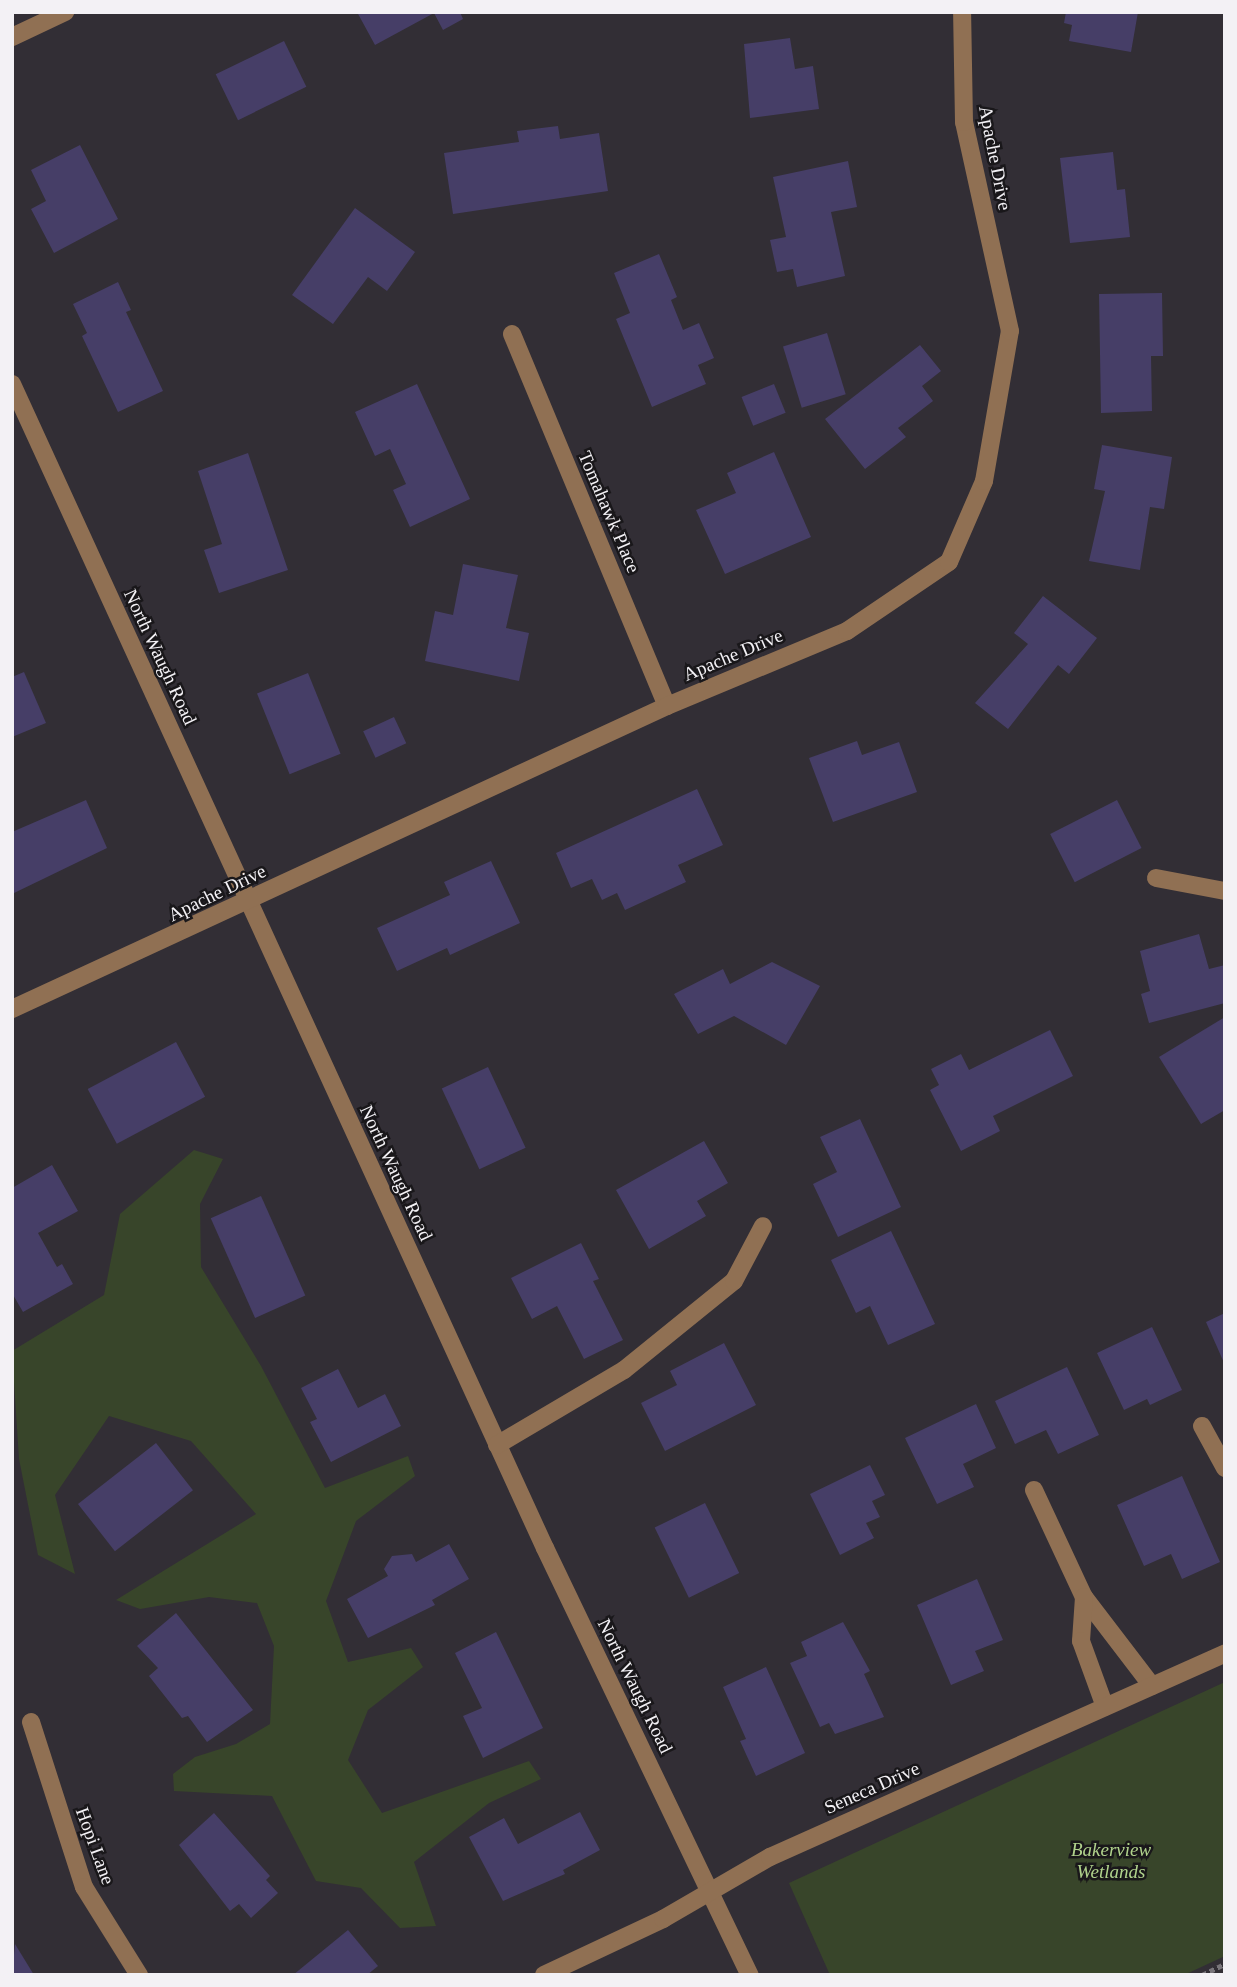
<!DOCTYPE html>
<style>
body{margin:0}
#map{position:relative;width:1237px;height:1987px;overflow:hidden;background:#322e35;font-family:Georgia,serif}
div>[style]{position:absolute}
.green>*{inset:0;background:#38452a}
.building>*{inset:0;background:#463e67;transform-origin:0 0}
.path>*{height:4.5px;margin-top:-2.25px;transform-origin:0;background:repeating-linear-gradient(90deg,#79757b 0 5px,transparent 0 8.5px)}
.minor>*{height:18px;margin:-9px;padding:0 9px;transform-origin:9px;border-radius:9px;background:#907053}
span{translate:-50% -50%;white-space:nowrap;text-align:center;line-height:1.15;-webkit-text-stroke:5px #19171a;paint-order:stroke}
.street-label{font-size:19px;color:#f3f1f5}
.park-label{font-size:19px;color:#b0d28c;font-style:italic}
.frame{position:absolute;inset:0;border:14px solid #f3f1f5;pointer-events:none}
</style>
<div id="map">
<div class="green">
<div style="clip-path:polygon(194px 1150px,223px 1159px,200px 1204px,201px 1267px,261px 1366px,325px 1488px,408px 1456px,415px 1476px,356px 1521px,326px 1601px,348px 1662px,411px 1648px,423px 1667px,368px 1710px,348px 1760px,382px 1813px,529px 1761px,541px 1779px,489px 1803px,414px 1862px,436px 1926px,400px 1928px,361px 1888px,316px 1881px,272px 1796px,174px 1791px,173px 1774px,195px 1757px,236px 1744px,270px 1724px,274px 1646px,257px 1603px,209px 1597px,140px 1609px,116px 1600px,256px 1514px,191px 1441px,109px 1416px,55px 1495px,75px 1574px,38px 1555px,19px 1459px,12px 1351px,104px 1295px,120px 1214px)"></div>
<div style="clip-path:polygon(1225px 1682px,1225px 1956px,1184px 1975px,830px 1975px,789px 1883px)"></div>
</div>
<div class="building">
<div style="clip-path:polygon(357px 12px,460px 12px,463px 19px,443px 30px,434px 13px,375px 45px)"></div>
<div style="clip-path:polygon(1066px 12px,1138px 12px,1131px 52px,1069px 41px,1072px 25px,1064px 23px)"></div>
<div style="clip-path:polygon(790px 38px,795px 69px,813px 66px,819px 109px,750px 118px,744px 44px)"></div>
<div style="left:284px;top:41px;width:51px;height:76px;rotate:64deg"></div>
<div style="clip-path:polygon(558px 126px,560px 139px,599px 133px,608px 191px,453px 214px,444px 153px,519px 142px,517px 131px)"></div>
<div style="clip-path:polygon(80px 145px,118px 219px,54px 253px,31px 209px,46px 201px,31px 170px)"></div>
<div style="clip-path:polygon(1113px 152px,1117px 190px,1125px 189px,1130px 237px,1070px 243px,1060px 158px)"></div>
<div style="clip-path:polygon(848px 161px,857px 207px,831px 212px,845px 276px,797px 287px,793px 269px,777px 272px,770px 240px,786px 237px,773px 177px)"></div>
<div style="clip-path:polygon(355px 208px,415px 252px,387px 291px,368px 277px,333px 324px,292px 295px)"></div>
<div style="clip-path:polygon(659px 254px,677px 297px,671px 300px,683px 330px,699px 323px,714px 358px,698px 365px,706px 384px,652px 407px,616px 319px,630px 313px,614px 273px)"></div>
<div style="clip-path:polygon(118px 282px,131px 310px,126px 312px,163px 391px,118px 412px,82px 336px,87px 333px,73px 304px)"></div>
<div style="clip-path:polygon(1162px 293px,1163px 356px,1151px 356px,1152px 411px,1101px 413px,1099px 294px)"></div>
<div style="left:827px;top:333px;width:64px;height:46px;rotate:73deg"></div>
<div style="clip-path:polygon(920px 345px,941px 371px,922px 386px,933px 401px,898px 428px,906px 437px,865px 469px,825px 419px)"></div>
<div style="clip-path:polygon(417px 384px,470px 499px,410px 527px,393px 490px,406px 484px,390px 449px,375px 456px,355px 412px)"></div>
<div style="left:774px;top:384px;width:31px;height:35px;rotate:68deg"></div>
<div style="clip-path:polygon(1102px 445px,1172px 457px,1164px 509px,1150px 507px,1140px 570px,1089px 561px,1105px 491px,1094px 489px)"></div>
<div style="clip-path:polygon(774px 452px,811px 537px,725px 574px,696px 510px,736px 493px,727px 473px)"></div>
<div style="clip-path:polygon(248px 453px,288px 570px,219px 593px,204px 550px,222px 544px,198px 471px)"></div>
<div style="clip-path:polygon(463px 564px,518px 575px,506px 628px,529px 633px,519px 681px,425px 661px,435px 611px,453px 615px)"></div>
<div style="clip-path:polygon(1043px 596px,1097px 638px,1069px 674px,1058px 665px,1008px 729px,975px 703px,1028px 644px,1014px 633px)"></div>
<div style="clip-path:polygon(24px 672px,46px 723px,12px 737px,12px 677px)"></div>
<div style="left:308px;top:673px;width:87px;height:55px;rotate:68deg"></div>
<div style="left:394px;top:717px;width:29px;height:34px;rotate:65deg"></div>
<div style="clip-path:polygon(857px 741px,862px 755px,899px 742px,917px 792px,833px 822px,809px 758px)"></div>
<div style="clip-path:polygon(697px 789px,723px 845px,678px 865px,686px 882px,625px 910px,617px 893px,602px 900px,592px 879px,571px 888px,556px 853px)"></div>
<div style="clip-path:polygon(86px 800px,107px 848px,12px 894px,12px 832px)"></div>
<div style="left:1117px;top:800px;width:54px;height:75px;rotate:63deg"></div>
<div style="clip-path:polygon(491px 861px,520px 923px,450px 955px,447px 948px,397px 971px,377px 928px,450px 895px,444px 882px)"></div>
<div style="clip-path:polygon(1199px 934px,1209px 969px,1225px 965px,1225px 1003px,1149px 1023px,1141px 994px,1150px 991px,1140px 951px)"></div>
<div style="clip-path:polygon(772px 962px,820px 986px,786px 1045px,734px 1016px,698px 1034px,674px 994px,723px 969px,730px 984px)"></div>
<div style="clip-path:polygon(1225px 1017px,1225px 1110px,1201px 1124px,1159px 1057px)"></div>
<div style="clip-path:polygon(1050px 1030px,1073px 1076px,993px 1116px,1000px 1131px,961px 1151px,930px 1090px,939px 1085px,931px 1069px,961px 1054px,969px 1070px)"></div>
<div style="left:176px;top:1042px;width:62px;height:100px;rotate:62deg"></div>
<div style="left:488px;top:1067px;width:89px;height:51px;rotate:65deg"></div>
<div style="clip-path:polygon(860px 1119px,901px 1207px,838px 1237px,813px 1184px,837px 1172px,820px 1137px)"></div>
<div style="clip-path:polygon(704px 1141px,728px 1183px,697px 1201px,706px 1216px,649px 1249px,616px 1190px)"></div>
<div style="clip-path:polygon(52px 1165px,78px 1211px,38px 1233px,57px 1267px,62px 1264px,73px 1284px,23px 1312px,12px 1293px,12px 1188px)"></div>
<div style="left:261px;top:1196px;width:109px;height:55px;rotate:66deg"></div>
<div style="clip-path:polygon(891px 1231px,935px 1324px,888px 1345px,870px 1306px,856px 1313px,831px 1260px)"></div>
<div style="clip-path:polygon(581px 1243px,599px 1279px,593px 1281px,623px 1340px,584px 1359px,557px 1306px,532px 1319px,511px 1278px)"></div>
<div style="clip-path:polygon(1225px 1313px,1225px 1365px,1206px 1322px)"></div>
<div style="clip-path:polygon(1152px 1327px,1182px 1390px,1150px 1405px,1147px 1399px,1124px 1410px,1097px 1353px)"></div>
<div style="clip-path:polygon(724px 1343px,756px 1405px,665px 1451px,641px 1403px,677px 1385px,670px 1371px)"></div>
<div style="clip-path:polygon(1067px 1367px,1099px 1435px,1058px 1454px,1046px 1430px,1015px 1444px,995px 1401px)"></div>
<div style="clip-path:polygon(338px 1369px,358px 1408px,385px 1394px,401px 1426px,331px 1462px,310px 1422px,317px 1419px,301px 1388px)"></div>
<div style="clip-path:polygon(976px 1404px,996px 1448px,963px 1464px,974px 1487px,937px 1504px,905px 1438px)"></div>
<div style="left:156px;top:1443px;width:60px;height:99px;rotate:52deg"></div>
<div style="clip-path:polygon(870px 1465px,885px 1495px,872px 1501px,880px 1517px,866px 1523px,874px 1538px,840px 1555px,810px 1494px)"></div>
<div style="clip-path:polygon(1182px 1476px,1220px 1562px,1182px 1579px,1171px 1554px,1144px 1566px,1117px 1505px)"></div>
<div style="left:705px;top:1503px;width:78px;height:56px;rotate:64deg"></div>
<div style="clip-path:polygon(449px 1544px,469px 1579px,432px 1600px,435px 1605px,368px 1638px,347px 1599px,388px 1576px,384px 1569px,392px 1556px,412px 1554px,416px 1562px)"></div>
<div style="clip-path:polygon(977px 1579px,1003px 1640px,975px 1651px,984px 1671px,951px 1685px,917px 1605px)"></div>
<div style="clip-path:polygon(176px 1613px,253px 1710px,207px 1742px,188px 1716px,182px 1718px,149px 1676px,158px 1668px,137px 1646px)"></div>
<div style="clip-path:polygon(843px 1622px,870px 1671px,864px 1674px,884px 1717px,835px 1734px,829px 1723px,820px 1727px,790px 1663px,807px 1656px,801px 1642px)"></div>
<div style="clip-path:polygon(496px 1632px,543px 1728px,483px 1758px,463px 1716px,482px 1708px,455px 1653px)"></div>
<div style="clip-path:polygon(766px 1667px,805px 1753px,756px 1776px,740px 1741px,746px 1739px,723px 1687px)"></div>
<div style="clip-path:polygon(580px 1812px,600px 1850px,563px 1870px,565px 1874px,503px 1901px,469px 1837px,504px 1818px,518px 1844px)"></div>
<div style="clip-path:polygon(214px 1813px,270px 1876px,266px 1880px,278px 1893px,251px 1918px,239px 1904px,230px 1911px,179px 1845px)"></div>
<div style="clip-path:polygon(348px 1930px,378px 1966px,367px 1975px,293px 1975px)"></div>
<div style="clip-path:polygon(15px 1944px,34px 1975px,12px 1975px)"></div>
</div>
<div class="path">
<div style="left:1202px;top:1975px;width:25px;rotate:-26deg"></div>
</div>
<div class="minor">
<div style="left:12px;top:37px;width:59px;rotate:-25.3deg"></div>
<div style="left:512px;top:334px;width:403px;rotate:67.4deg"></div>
<div style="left:12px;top:384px;width:1280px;rotate:65.4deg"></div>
<div style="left:545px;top:1548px;width:474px;rotate:64.4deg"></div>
<div style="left:1156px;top:878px;width:70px;rotate:10.7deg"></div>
<div style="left:12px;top:1009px;width:722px;rotate:-24.83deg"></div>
<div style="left:667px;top:706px;width:195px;rotate:-22.6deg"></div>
<div style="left:847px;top:631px;width:123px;rotate:-34.1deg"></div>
<div style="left:949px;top:562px;width:88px;rotate:-66.6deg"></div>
<div style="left:984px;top:481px;width:152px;rotate:-80.2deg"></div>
<div style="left:1010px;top:331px;width:214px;rotate:-102.4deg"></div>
<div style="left:964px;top:122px;width:110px;rotate:-91deg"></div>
<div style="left:1202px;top:1426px;width:48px;rotate:61.3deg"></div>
<div style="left:497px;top:1445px;width:147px;rotate:-30.6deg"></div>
<div style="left:624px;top:1370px;width:141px;rotate:-39deg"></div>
<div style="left:734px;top:1281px;width:62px;rotate:-62.2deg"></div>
<div style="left:1034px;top:1490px;width:118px;rotate:65deg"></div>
<div style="left:1084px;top:1597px;width:112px;rotate:52.6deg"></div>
<div style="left:1084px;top:1597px;width:44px;rotate:93.9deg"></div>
<div style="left:1081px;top:1641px;width:70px;rotate:70deg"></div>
<div style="left:31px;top:1722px;width:173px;rotate:72.2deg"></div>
<div style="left:84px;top:1887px;width:104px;rotate:58deg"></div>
<div style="left:544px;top:1975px;width:132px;rotate:-25.2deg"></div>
<div style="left:663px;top:1919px;width:124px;rotate:-30.1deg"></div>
<div style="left:770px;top:1857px;width:499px;rotate:-24.1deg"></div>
</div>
<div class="street-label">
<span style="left:995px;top:158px;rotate:79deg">Apache Drive</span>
<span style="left:609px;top:512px;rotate:67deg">Tomahawk Place</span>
<span style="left:733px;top:655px;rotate:-23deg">Apache Drive</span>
<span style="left:160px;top:657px;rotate:65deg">North Waugh Road</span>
<span style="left:217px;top:893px;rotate:-26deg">Apache Drive</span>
<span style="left:396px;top:1173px;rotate:65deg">North Waugh Road</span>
<span style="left:635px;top:1686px;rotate:64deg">North Waugh Road</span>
<span style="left:872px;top:1788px;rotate:-24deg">Seneca Drive</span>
<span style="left:95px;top:1846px;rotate:70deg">Hopi Lane</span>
</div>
<div class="park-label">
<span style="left:1111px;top:1861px">Bakerview<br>Wetlands</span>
</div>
<div class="frame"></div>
</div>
